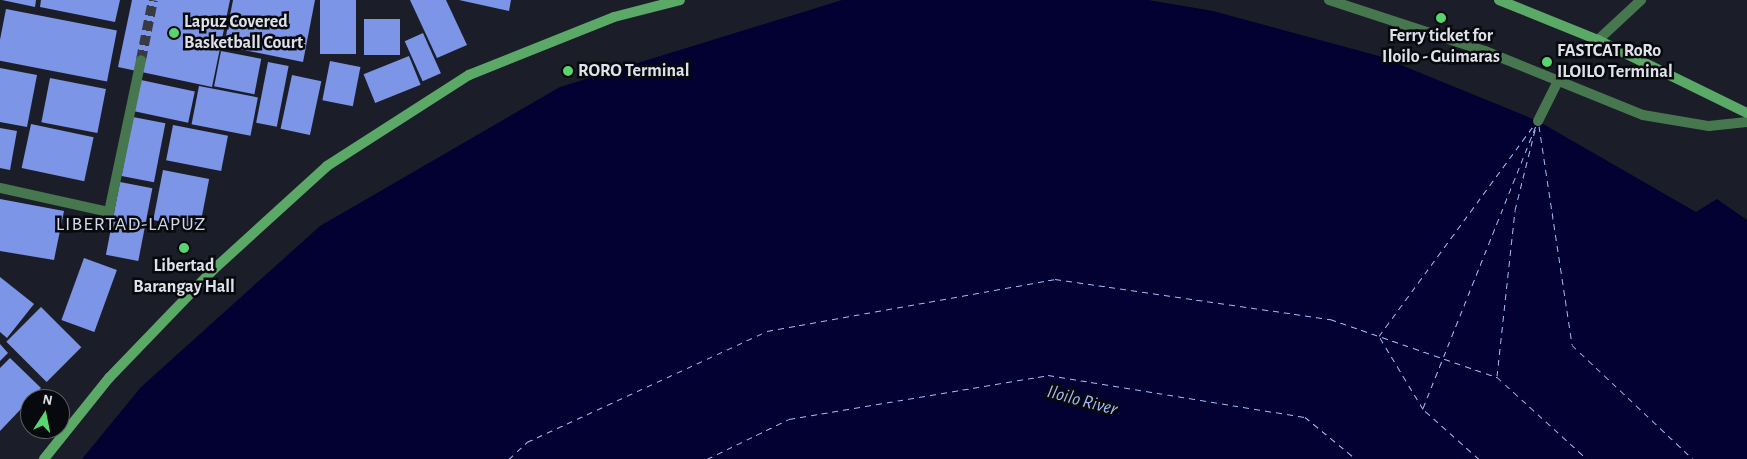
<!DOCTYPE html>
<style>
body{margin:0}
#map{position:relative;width:1747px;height:459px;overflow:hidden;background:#1b1e29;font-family:"Alegreya Sans",sans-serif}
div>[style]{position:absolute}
.water>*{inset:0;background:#030032}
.ferry>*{height:1px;margin-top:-0.5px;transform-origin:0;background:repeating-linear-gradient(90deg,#a7bcfb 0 6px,transparent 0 11px)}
.building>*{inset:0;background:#7c95e6;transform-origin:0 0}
.minor-tunnel>*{height:10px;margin-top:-5px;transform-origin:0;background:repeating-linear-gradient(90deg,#383b46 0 10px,transparent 0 15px)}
.service>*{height:10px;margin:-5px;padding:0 5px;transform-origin:5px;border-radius:5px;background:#47774e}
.minor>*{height:10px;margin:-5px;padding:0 5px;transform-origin:5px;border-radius:5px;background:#47774e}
.secondary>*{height:10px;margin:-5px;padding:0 5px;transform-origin:5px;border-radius:5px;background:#5ba967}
.dots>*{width:14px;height:14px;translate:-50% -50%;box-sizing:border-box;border:2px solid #07090d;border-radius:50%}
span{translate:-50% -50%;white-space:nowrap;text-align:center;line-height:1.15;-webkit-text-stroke:5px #07090d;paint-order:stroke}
.poi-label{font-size:18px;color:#dfe2ea;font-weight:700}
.left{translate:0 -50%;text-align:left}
.water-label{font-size:19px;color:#a7bcfb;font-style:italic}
.quarter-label{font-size:20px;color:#d2d8e7;letter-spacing:1px}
.north{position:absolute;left:20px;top:389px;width:50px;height:50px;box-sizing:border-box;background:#07090d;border:1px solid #5d6065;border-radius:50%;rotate:11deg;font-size:14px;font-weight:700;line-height:20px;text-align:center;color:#dfe2ea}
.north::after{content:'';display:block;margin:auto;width:18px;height:22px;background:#58d570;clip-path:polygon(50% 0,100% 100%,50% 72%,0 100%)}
</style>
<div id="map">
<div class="water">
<div style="clip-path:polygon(842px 0,1148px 0,1213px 11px,1379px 56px,1538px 121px,1696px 212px,1717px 199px,1747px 220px,1747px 459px,82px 459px,141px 387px,320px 226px,560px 87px)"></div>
</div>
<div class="ferry">
<div style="left:1539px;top:126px;width:221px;rotate:81.4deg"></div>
<div style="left:1572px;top:345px;width:166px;rotate:43.3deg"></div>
<div style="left:1497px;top:376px;width:167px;rotate:-83.8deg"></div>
<div style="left:1515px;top:210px;width:87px;rotate:-76deg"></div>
<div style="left:1423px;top:408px;width:304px;rotate:-68.2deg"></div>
<div style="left:509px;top:459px;width:25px;rotate:-43deg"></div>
<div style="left:527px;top:442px;width:264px;rotate:-24.8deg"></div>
<div style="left:767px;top:331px;width:293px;rotate:-10.2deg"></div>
<div style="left:1055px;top:279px;width:278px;rotate:8.3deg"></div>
<div style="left:1330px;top:319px;width:177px;rotate:19.2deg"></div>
<div style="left:1497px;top:377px;width:122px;rotate:42.3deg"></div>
<div style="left:707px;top:459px;width:91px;rotate:-26deg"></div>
<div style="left:789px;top:419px;width:263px;rotate:-9.6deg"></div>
<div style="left:1048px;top:375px;width:260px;rotate:9.3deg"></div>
<div style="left:1305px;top:417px;width:66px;rotate:39.5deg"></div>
<div style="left:1479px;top:459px;width:75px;rotate:-138.2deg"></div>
<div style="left:1423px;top:409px;width:85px;rotate:-121.1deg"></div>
<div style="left:1379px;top:336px;width:262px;rotate:-53.7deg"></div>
</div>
<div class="building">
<div style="clip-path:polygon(2px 0,36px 0,35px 7px)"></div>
<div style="clip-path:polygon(41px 0,120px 0,115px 22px,40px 7px)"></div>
<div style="clip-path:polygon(132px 0,230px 0,212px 87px,118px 67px)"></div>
<div style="clip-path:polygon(233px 0,315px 0,303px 62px,224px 46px)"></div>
<div style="left:320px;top:0;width:36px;height:54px"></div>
<div style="clip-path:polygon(410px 0,446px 0,467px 45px,437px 58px)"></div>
<div style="clip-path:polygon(459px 0,511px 0,509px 11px)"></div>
<div style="left:6px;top:9px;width:113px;height:52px;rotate:11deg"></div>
<div style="left:400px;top:19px;width:36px;height:36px;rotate:90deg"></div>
<div style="left:423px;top:33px;width:44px;height:20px;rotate:66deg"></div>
<div style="left:221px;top:51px;width:41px;height:36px;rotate:11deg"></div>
<div style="left:409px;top:56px;width:31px;height:49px;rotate:68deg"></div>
<div style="left:330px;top:61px;width:31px;height:40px;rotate:11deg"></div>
<div style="left:268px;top:62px;width:21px;height:62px;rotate:11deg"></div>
<div style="clip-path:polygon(0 68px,37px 75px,27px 127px,0 122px)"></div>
<div style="left:292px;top:75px;width:30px;height:55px;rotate:12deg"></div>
<div style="left:50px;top:78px;width:57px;height:45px;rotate:11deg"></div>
<div style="left:141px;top:80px;width:55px;height:32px;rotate:12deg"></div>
<div style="left:199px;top:86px;width:60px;height:39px;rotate:11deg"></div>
<div style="left:133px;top:117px;width:33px;height:60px;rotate:11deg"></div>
<div style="left:31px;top:124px;width:64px;height:45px;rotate:12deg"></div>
<div style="left:173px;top:125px;width:56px;height:36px;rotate:11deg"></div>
<div style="clip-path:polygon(0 128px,17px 131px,10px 170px,0 168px)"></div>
<div style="left:163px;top:170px;width:47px;height:51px;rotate:11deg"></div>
<div style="left:120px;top:182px;width:33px;height:74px;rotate:11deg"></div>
<div style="clip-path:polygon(0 199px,64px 211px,54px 260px,0 251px)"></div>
<div style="left:84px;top:258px;width:35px;height:66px;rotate:20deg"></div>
<div style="clip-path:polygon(0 277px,34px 304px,7px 338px,0 332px)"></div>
<div style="left:41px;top:307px;width:57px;height:49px;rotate:45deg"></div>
<div style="clip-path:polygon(0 344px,8px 353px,0 361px)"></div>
<div style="clip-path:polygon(10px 358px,41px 388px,0 431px,0 368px)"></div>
</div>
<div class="minor-tunnel">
<div style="left:141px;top:60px;width:61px;rotate:-78.7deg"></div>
</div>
<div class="service">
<div style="left:1329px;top:0;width:164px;rotate:18.1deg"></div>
<div style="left:1485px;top:51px;width:170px;rotate:22.1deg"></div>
<div style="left:1643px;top:115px;width:67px;rotate:9.5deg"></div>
<div style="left:1709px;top:126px;width:38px;rotate:-6deg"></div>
<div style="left:1598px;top:40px;width:59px;rotate:-42.9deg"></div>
<div style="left:1538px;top:121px;width:45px;rotate:-63.4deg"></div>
</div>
<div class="minor">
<div style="left:0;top:188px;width:112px;rotate:12.4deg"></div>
<div style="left:109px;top:212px;width:155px;rotate:-78.1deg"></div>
</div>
<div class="secondary">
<div style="left:1499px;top:0;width:107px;rotate:22deg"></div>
<div style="left:1598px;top:40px;width:166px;rotate:26.1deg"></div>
<div style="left:44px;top:459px;width:104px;rotate:-51.3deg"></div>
<div style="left:109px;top:378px;width:151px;rotate:-46.1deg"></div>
<div style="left:214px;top:269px;width:153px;rotate:-42.3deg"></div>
<div style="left:327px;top:166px;width:169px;rotate:-32.7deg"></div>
<div style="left:469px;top:75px;width:156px;rotate:-21.8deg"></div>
<div style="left:614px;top:17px;width:68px;rotate:-14.4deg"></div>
</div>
<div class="dots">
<div style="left:1441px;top:18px;background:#58d570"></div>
<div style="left:174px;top:33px;background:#58d570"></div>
<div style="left:1547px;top:62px;background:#58d570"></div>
<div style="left:568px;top:71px;background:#58d570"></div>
<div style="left:184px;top:248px;background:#58d570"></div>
</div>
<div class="poi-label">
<span class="left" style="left:184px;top:33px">Lapuz Covered<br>Basketball Court</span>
<span style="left:1441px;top:47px">Ferry ticket for<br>Iloilo - Guimaras</span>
<span class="left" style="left:1557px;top:62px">FASTCAT RoRo<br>ILOILO Terminal</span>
<span class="left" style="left:578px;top:71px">RORO Terminal</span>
<span style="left:184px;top:277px">Libertad<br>Barangay Hall</span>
</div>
<div class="water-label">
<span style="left:1082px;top:401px;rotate:15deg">Iloilo River</span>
</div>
<div class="quarter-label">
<span style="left:131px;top:224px">LIBERTAD-LAPUZ</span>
</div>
<div class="north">N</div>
</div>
